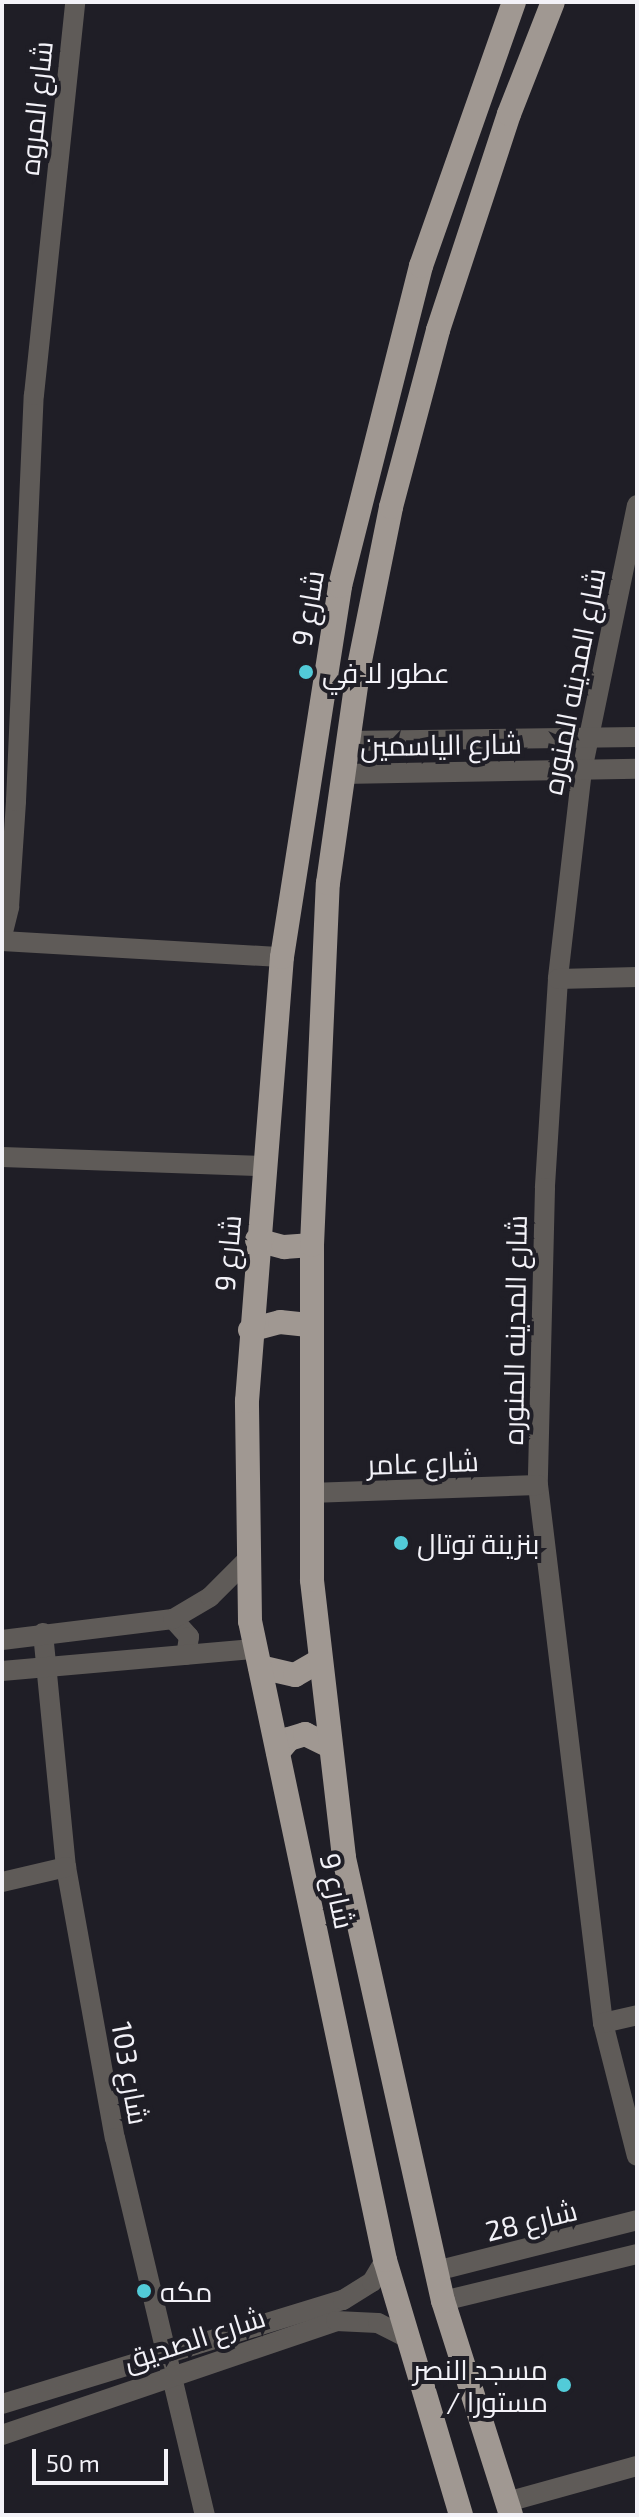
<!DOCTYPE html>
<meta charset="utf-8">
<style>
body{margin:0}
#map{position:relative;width:639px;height:2517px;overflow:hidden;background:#1f1e26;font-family:"Exo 2",Cairo,sans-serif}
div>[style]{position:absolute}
.minor>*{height:20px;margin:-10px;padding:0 10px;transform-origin:10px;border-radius:10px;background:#5f5b58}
.major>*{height:24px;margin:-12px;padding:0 12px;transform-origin:12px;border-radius:12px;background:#a09892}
.dots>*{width:22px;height:22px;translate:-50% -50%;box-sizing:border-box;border:4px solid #1f1e26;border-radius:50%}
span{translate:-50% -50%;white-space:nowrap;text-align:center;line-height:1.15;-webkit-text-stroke:8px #1f1e26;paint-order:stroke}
.street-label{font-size:28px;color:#f3f2f8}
.poi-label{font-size:28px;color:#f3f2f8}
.left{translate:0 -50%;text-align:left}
.right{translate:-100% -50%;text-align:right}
.frame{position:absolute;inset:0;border:4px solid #f3f2f8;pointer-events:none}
.scale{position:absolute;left:32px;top:2449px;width:136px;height:36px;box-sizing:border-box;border:4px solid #f3f2f8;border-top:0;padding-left:10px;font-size:24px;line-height:28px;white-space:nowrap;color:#f3f2f8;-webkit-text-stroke:6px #1f1e26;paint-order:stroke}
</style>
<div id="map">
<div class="minor">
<div style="left:637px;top:505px;width:271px;rotate:101.7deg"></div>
<div style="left:582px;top:770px;width:210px;rotate:96.6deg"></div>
<div style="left:558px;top:979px;width:209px;rotate:93.6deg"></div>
<div style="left:545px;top:1188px;width:297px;rotate:91.4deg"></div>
<div style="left:538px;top:1485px;width:542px;rotate:83.11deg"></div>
<div style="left:603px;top:2023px;width:137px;rotate:75.7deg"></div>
<div style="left:347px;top:741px;width:290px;rotate:-0.8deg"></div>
<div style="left:342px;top:774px;width:295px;rotate:-1deg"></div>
<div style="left:2px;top:936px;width:30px;rotate:-76deg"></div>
<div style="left:9px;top:907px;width:106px;rotate:-86.2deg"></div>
<div style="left:16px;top:801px;width:406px;rotate:-87.5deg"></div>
<div style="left:34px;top:395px;width:395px;rotate:-84deg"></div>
<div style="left:2px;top:941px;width:280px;rotate:3.3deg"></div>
<div style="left:558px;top:979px;width:79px;rotate:-1.5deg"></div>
<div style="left:2px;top:1157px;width:264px;rotate:2deg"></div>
<div style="left:310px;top:1493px;width:228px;rotate:-2deg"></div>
<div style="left:173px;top:1619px;width:24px;rotate:48deg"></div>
<div style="left:189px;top:1637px;width:18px;rotate:99deg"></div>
<div style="left:43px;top:1633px;width:235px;rotate:84.4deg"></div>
<div style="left:66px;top:1867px;width:275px;rotate:79.8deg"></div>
<div style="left:115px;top:2138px;width:388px;rotate:76.6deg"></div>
<div style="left:2px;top:1640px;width:172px;rotate:-7deg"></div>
<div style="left:173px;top:1619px;width:43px;rotate:-30.7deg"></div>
<div style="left:210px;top:1597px;width:54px;rotate:-45deg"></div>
<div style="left:2px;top:1671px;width:255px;rotate:-5deg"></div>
<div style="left:2px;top:1882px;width:66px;rotate:-13.2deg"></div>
<div style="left:603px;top:2023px;width:35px;rotate:-13deg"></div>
<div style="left:436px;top:2271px;width:207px;rotate:-14.2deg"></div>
<div style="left:443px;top:2301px;width:200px;rotate:-13.6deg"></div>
<div style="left:2px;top:2404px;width:357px;rotate:-17deg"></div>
<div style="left:343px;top:2300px;width:34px;rotate:-32deg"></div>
<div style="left:372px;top:2282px;width:26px;rotate:-59deg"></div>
<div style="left:2px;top:2435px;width:353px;rotate:-18.8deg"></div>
<div style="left:336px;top:2321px;width:42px;rotate:2.7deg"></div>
<div style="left:378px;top:2323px;width:30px;rotate:27deg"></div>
<div style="left:507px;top:2502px;width:135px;rotate:-15.5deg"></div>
</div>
<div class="major">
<div style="left:257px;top:1240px;width:28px;rotate:15deg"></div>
<div style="left:284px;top:1247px;width:28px;rotate:-4deg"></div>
<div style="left:250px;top:1330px;width:31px;rotate:-15deg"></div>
<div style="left:280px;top:1322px;width:31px;rotate:6deg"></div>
<div style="left:260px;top:1667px;width:36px;rotate:13deg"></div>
<div style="left:295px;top:1675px;width:28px;rotate:-30deg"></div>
<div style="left:278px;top:1752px;width:17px;rotate:-50deg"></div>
<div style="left:289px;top:1739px;width:17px;rotate:-17deg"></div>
<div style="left:305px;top:1734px;width:25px;rotate:26deg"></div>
<div style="left:461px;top:2515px;width:266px;rotate:-106.6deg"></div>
<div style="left:385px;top:2260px;width:653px;rotate:-101.93deg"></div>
<div style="left:250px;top:1621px;width:220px;rotate:-90.8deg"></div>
<div style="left:247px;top:1401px;width:445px;rotate:-85.5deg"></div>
<div style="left:282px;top:957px;width:376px;rotate:-81.1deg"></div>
<div style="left:340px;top:586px;width:330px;rotate:-75.8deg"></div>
<div style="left:421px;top:266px;width:280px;rotate:-70.6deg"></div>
<div style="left:511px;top:2515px;width:225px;rotate:-107.6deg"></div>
<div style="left:443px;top:2301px;width:455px;rotate:-102.6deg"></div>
<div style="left:344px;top:1857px;width:279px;rotate:-96.6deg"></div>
<div style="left:312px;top:1580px;width:335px;rotate:-90deg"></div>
<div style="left:312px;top:1245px;width:362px;rotate:-87.5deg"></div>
<div style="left:328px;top:883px;width:214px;rotate:-81.9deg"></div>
<div style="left:358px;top:671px;width:167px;rotate:-78.6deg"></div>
<div style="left:391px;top:507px;width:183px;rotate:-75.1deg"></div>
<div style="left:438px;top:330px;width:227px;rotate:-71.8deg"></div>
<div style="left:509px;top:114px;width:120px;rotate:-68.6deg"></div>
</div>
<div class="dots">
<div style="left:306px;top:672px;background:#52cbd8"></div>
<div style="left:401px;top:1543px;background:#52cbd8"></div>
<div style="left:144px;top:2291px;background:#52cbd8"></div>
<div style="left:564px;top:2385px;background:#52cbd8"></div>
</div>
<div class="street-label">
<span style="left:35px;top:108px;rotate:-84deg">شارع المروه</span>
<span style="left:307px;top:608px;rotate:-80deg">شارع 9</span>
<span style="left:573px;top:681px;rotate:-79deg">شارع المدينه المنوره</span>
<span style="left:441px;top:744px;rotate:-1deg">شارع الياسمين</span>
<span style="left:227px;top:1253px;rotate:-85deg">شارع 9</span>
<span style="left:514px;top:1330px;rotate:-89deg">شارع المدينه المنوره</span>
<span style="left:423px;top:1462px;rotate:-2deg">شارع عامر</span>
<span style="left:338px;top:1891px;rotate:78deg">شارع 9</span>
<span style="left:131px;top:2073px;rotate:80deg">شارع 103</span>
<span style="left:531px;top:2220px;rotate:-14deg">شارع 28</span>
<span style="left:194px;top:2338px;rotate:-18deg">شارع الصديق</span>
</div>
<div class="poi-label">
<span class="left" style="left:322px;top:672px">عطور لا في</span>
<span class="left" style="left:417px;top:1543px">بنزينة توتال</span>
<span class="left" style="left:160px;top:2291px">مكه</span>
<span class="right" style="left:548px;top:2385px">مسجد النصر<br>/ مستورا</span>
</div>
<div class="frame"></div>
<div class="scale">50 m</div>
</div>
